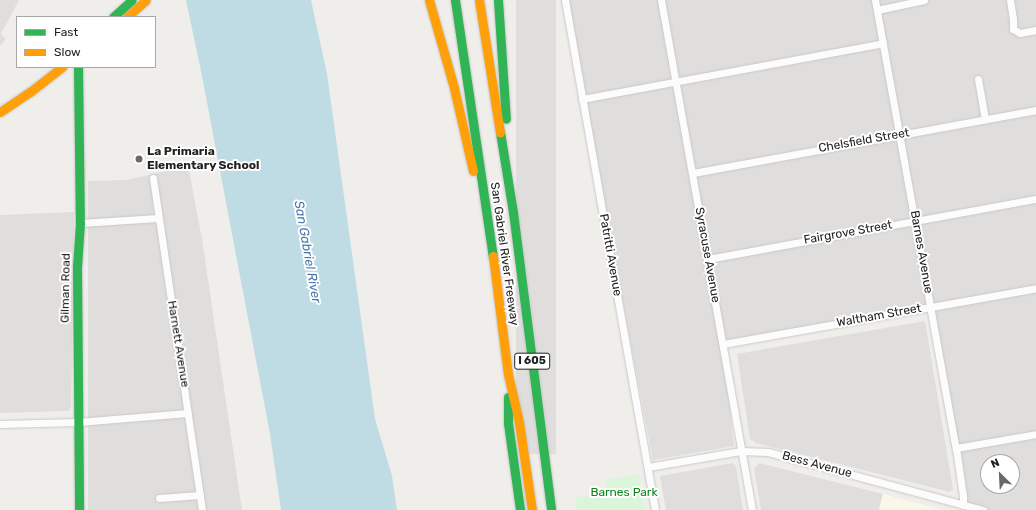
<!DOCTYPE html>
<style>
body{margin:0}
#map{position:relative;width:1036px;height:510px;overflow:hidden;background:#f0eeeb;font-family:Rubik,sans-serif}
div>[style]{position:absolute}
.residential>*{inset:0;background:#dfdedc;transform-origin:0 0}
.education>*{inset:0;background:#f8f7e8}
.park>*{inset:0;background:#daf5da}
.water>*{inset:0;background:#bfdbe3}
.roads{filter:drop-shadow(0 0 1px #c9c8c7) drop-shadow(0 0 1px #c9c8c7)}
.street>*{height:7px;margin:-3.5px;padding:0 3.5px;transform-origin:3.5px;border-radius:3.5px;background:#fdfcfc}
.fast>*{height:9px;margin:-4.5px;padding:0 4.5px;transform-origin:4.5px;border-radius:4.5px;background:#30b455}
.slow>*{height:9px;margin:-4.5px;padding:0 4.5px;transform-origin:4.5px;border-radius:4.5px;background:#ff9f0a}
.dots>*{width:11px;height:11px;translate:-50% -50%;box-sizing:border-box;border:2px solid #fff;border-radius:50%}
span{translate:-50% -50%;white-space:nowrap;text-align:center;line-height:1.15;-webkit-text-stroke:4px #fff;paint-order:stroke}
.shield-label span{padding:1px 3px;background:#fff;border:1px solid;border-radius:3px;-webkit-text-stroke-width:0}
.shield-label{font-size:11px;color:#222;font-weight:700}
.street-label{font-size:12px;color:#222}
.poi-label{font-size:12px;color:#222;font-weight:700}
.left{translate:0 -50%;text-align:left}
.park-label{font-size:12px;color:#0c8416}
.water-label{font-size:13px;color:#4a7aab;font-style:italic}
.legend{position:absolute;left:16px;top:16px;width:140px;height:52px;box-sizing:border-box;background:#fff;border:1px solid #a7a7a7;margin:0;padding:5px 7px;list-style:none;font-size:12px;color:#222}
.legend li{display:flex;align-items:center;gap:8px;height:20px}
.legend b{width:20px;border:1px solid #a7a7a7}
.north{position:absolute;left:980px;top:454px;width:40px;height:40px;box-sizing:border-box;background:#fff;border:1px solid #a7a7a7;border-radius:50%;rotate:336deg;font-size:11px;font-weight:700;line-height:16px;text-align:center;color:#222}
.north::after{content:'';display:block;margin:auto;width:14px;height:18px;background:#6a6968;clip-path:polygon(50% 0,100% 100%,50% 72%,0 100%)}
</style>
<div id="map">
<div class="residential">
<div style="clip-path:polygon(0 0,19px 0,1px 34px,6px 39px,0 46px)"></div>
<div style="left:516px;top:0;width:40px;height:454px"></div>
<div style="clip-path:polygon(evenodd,565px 0,1036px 0,1036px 510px,984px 510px,963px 505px,930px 307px,723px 344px,734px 446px,653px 460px,565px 0,988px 462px,1012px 462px,1012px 486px,988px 486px,988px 462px)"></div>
<div style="clip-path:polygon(188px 166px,202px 239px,242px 510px,88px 510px,88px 181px,126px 180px)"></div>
<div style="clip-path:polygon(74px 212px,71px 407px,68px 411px,0 413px,0 215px)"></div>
<div style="clip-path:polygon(925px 321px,953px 489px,950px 492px,756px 443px,750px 439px,737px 354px)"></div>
<div style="clip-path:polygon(733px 463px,736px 466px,743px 510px,666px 510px,660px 476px)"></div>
<div style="clip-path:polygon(759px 463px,883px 494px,879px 510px,761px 510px,754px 469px)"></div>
</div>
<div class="education">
<div style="clip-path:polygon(883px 494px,943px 510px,879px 510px)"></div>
</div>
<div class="park">
<div style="clip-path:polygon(639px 474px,645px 510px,576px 510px,575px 498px,606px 490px,606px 480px)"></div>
</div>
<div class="water">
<div style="clip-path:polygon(186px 0,311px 0,327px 74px,375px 419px,392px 476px,397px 510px,281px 510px,270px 434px,202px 76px)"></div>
</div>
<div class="roads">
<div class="street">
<div style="left:565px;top:0;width:518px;rotate:79.99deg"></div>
<div style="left:661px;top:0;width:518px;rotate:79.88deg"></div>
<div style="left:875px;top:0;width:455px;rotate:79.8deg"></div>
<div style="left:956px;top:448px;width:49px;rotate:81.7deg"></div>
<div style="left:963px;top:496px;width:9px;rotate:90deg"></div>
<div style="left:1010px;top:0;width:19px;rotate:81deg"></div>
<div style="left:1013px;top:19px;width:10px;rotate:90deg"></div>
<div style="left:1013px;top:29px;width:8px;rotate:30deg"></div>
<div style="left:1020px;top:33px;width:16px;rotate:-11deg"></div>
<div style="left:877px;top:10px;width:48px;rotate:-12deg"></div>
<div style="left:978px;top:79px;width:41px;rotate:80.1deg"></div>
<div style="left:582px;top:99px;width:306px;rotate:-10.5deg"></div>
<div style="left:693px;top:173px;width:349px;rotate:-10.4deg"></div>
<div style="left:153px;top:178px;width:336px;rotate:81.6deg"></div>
<div style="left:80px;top:223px;width:78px;rotate:-3.7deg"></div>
<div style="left:708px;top:259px;width:333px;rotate:-10.4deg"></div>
<div style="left:723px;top:344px;width:318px;rotate:-10.1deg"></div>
<div style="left:0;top:424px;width:78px;rotate:-1.5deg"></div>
<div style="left:78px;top:422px;width:110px;rotate:-4.7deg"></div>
<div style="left:956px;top:448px;width:81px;rotate:-9.9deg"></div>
<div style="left:648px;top:467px;width:94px;rotate:-9.8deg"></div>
<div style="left:741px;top:451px;width:27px;rotate:2deg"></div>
<div style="left:768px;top:452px;width:223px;rotate:15.1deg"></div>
<div style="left:159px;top:498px;width:41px;rotate:-4.2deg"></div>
</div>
<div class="fast">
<div style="left:455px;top:0;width:259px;rotate:81.6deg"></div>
<div style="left:498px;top:0;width:119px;rotate:86.2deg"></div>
<div style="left:113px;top:17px;width:25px;rotate:-42deg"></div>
<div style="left:78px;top:67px;width:156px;rotate:89.3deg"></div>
<div style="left:80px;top:223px;width:44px;rotate:93.9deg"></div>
<div style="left:77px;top:267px;width:243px;rotate:89.5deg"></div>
<div style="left:500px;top:132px;width:81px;rotate:80.8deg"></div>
<div style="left:513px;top:212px;width:300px;rotate:82.7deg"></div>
<div style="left:508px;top:397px;width:26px;rotate:90deg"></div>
<div style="left:508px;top:423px;width:88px;rotate:82.1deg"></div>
</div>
<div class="slow">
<div style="left:429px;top:0;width:91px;rotate:74.1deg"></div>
<div style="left:454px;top:88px;width:85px;rotate:77.1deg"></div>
<div style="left:479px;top:0;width:134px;rotate:81deg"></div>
<div style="left:127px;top:17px;width:25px;rotate:-42deg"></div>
<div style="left:0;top:112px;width:36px;rotate:-34deg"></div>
<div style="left:30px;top:92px;width:41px;rotate:-38deg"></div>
<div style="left:493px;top:256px;width:119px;rotate:82.8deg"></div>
<div style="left:508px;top:374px;width:49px;rotate:77.1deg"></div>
<div style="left:519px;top:422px;width:89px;rotate:81.6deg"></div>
</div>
</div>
<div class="dots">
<div style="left:139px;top:159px;background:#6a6968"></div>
</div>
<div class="shield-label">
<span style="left:532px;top:361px">I 605</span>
</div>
<div class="street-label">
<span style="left:864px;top:141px;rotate:-10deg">Chelsfield Street</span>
<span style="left:848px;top:233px;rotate:-10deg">Fairgrove Street</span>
<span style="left:921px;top:252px;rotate:80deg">Barnes Avenue</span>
<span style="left:504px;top:254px;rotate:82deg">San Gabriel River Freeway</span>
<span style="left:610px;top:255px;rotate:80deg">Patritti Avenue</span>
<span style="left:707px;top:255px;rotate:80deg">Syracuse Avenue</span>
<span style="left:66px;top:288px;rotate:-89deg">Gilman Road</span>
<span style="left:879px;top:316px;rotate:-10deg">Waltham Street</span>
<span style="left:178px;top:344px;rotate:81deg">Harnett Avenue</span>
<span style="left:817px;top:465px;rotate:15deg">Bess Avenue</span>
</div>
<div class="poi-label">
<span class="left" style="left:147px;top:159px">La Primaria<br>Elementary School</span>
</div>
<div class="park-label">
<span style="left:624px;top:493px">Barnes Park</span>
</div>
<div class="water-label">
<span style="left:307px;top:252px;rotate:80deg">San Gabriel River</span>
</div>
<ul class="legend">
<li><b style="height:5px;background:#30b455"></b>Fast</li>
<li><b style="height:5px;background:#ff9f0a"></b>Slow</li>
</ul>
<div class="north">N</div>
</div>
